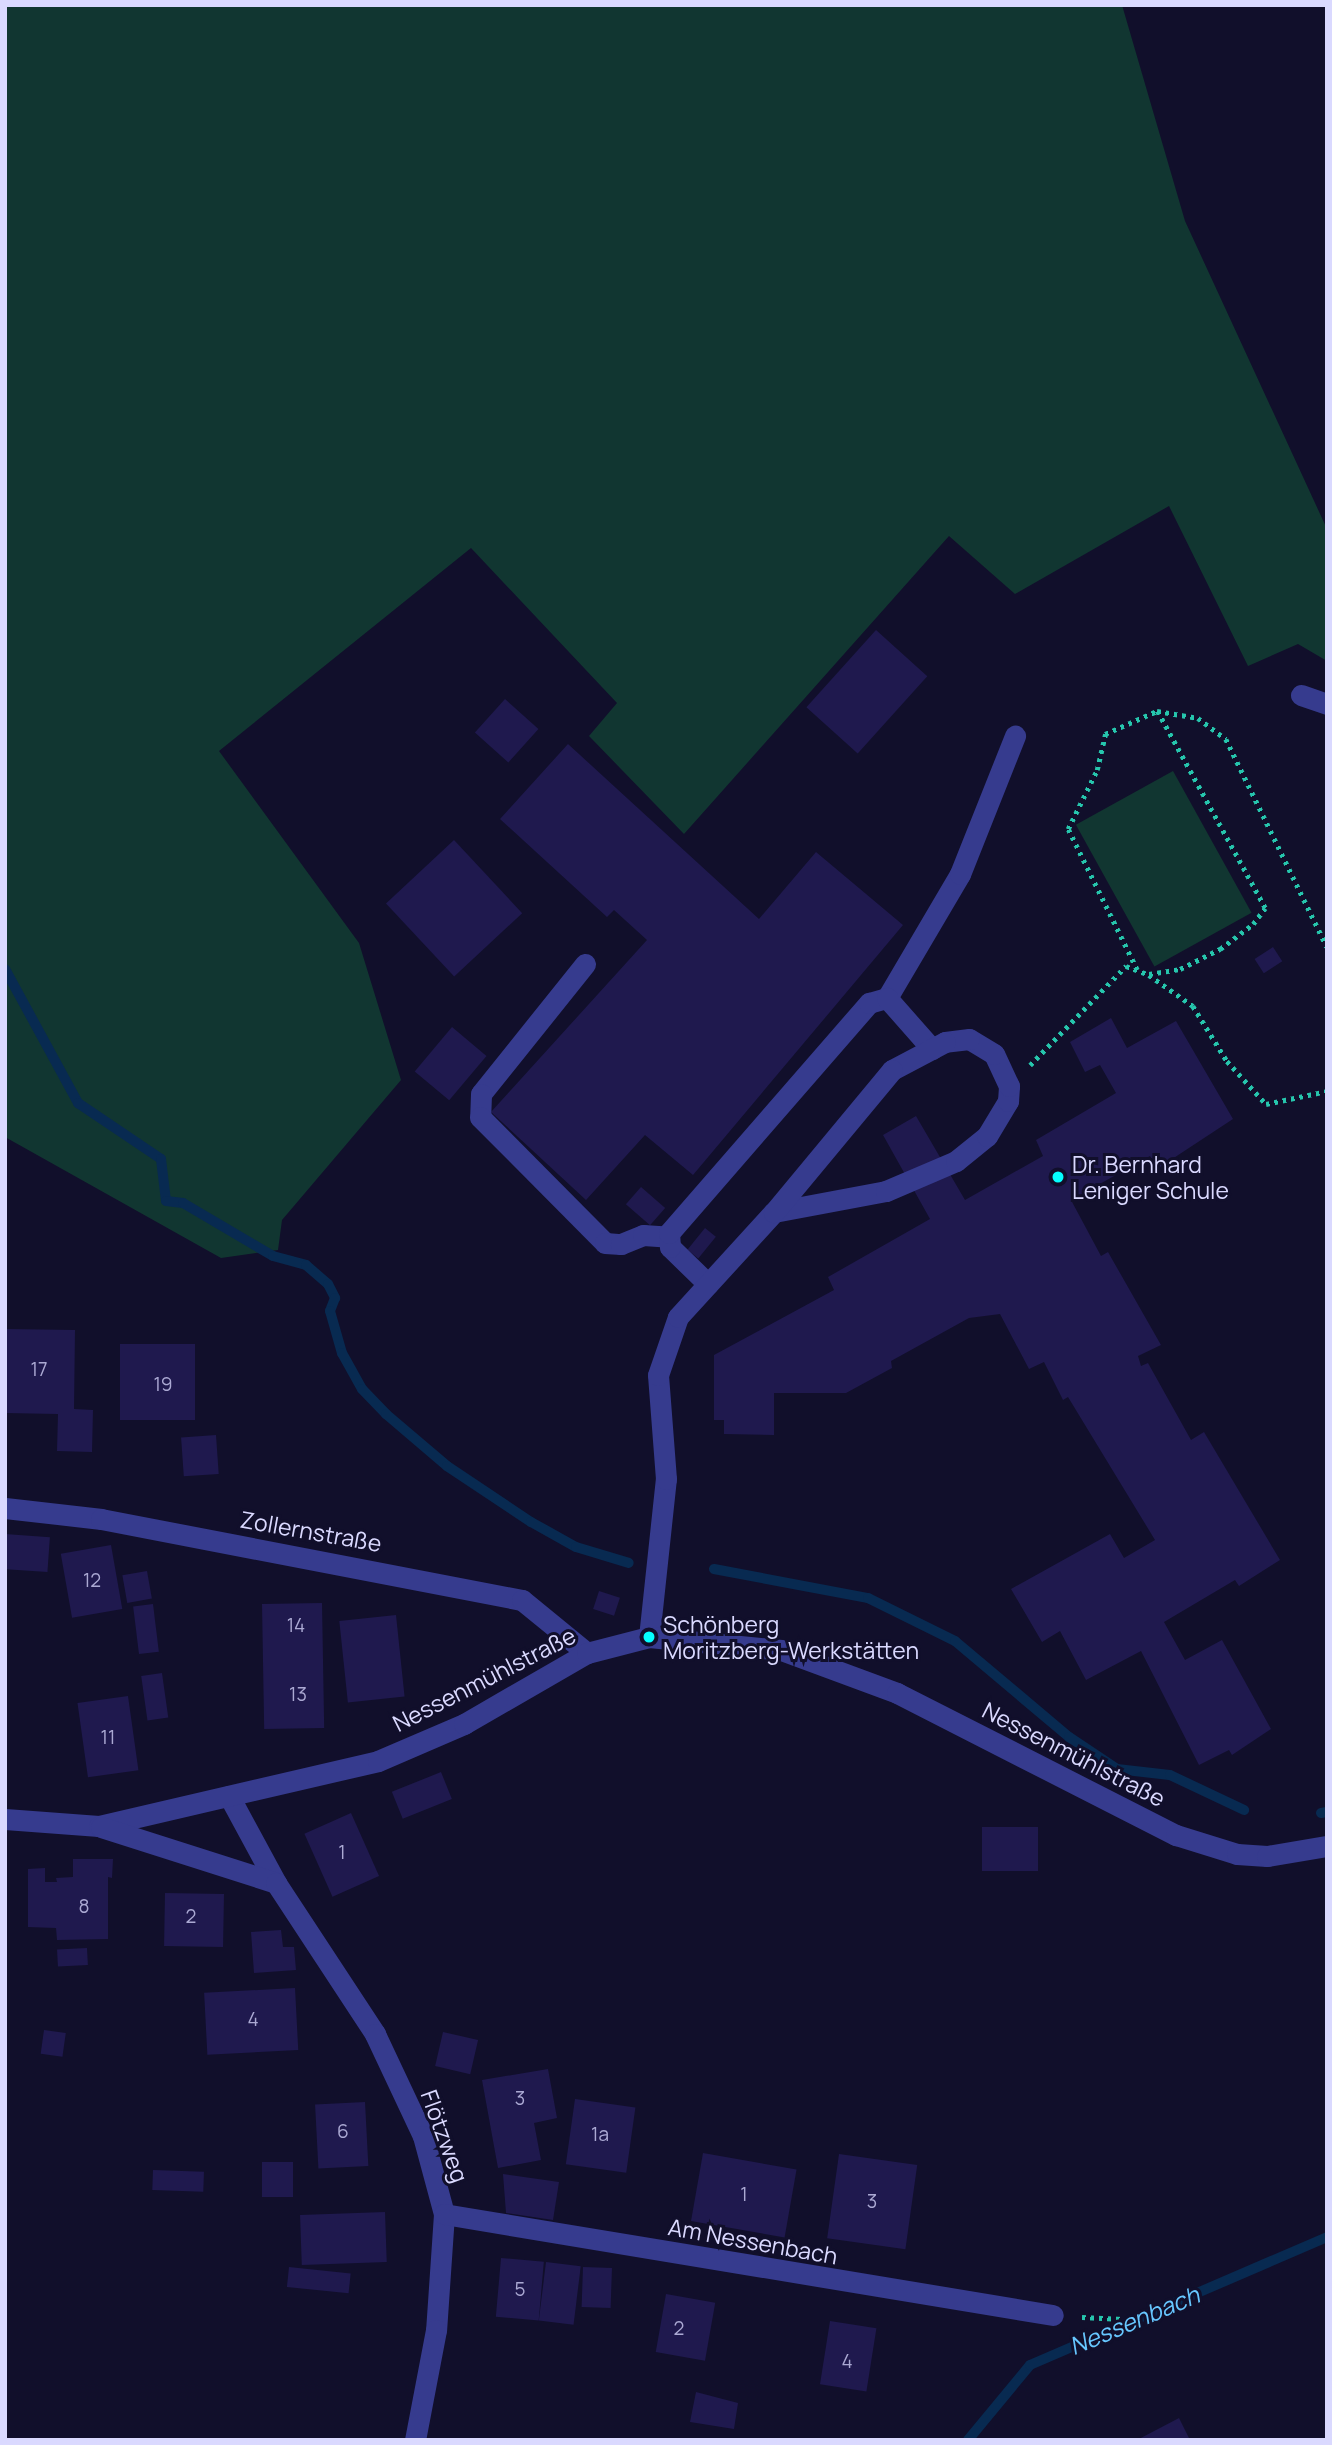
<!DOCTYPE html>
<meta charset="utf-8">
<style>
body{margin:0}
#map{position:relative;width:1332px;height:2445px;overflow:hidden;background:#110f2b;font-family:Manrope,sans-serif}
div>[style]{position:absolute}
.green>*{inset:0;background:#113631;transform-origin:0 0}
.stream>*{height:10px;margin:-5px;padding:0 5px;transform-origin:5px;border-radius:5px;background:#082a51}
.building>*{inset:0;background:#1f194e;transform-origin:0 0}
.path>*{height:4.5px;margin-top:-2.25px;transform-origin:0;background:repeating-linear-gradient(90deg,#26c6ad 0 3.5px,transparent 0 8.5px)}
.minor>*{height:21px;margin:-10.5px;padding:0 10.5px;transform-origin:10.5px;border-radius:10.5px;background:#363b8e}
.dots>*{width:19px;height:19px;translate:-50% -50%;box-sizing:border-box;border:4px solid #110f2b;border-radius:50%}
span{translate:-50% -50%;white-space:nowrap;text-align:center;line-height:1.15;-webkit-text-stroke:6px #110f2b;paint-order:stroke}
.number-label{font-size:19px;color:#aba9d3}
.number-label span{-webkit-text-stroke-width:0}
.poi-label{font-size:23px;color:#dad9ff}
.left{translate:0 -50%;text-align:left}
.street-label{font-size:23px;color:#dad9ff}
.water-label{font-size:24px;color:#67c7ff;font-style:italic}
.frame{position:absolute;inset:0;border:7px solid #dad9ff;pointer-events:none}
</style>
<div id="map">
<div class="green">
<div style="clip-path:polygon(5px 5px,1122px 5px,1185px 221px,1327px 529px,1327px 661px,1298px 644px,1248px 666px,1169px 506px,1015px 594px,949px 536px,684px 834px,589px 736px,617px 703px,471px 548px,219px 751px,359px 943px,401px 1080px,282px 1220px,278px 1250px,221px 1258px,5px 1137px)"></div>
<div style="left:1173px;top:771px;width:162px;height:111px;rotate:61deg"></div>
</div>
<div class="stream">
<div style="left:5px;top:969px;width:153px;rotate:61.4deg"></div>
<div style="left:78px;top:1103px;width:100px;rotate:34deg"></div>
<div style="left:161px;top:1159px;width:42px;rotate:83.2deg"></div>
<div style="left:166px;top:1201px;width:17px;rotate:7deg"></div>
<div style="left:183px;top:1203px;width:104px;rotate:30.5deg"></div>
<div style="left:273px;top:1256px;width:34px;rotate:15deg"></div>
<div style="left:306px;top:1265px;width:29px;rotate:41deg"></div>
<div style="left:328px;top:1284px;width:16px;rotate:63deg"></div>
<div style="left:335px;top:1298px;width:14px;rotate:111deg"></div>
<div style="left:330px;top:1311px;width:44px;rotate:74.1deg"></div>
<div style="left:342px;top:1353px;width:41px;rotate:60.9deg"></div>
<div style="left:362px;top:1389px;width:35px;rotate:46deg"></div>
<div style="left:386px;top:1414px;width:80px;rotate:40.4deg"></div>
<div style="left:447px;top:1466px;width:101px;rotate:33.7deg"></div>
<div style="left:531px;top:1522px;width:51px;rotate:29.1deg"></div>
<div style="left:576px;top:1547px;width:55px;rotate:16.8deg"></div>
<div style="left:714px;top:1569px;width:157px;rotate:10.7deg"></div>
<div style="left:868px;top:1598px;width:97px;rotate:26.3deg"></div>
<div style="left:955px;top:1641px;width:149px;rotate:40.1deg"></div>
<div style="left:1069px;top:1737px;width:58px;rotate:33.7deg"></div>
<div style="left:1117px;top:1769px;width:53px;rotate:6.5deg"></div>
<div style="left:1170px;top:1775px;width:82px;rotate:25.3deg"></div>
<div style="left:1321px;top:1813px;width:6px;rotate:-9deg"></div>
<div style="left:968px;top:2440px;width:97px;rotate:-50.4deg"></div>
<div style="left:1030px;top:2365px;width:323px;rotate:-23.3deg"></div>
</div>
<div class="building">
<div style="left:876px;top:630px;width:69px;height:104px;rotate:42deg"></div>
<div style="left:505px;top:699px;width:45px;height:45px;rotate:42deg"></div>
<div style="clip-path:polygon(568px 744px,759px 919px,816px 852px,903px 925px,693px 1175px,645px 1135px,586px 1200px,491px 1112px,647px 940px,614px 910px,607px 917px,500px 819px)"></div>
<div style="left:454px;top:840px;width:100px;height:93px;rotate:47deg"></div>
<div style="left:1273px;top:947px;width:17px;height:22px;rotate:57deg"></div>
<div style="clip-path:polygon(1111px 1018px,1127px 1048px,1176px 1021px,1233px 1119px,1157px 1169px,1150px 1156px,1071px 1200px,1101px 1256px,1108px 1252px,1161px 1345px,1138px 1356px,1141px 1366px,1148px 1363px,1191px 1440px,1204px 1432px,1280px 1560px,1239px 1586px,1235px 1580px,1164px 1622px,1185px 1660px,1222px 1640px,1271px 1729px,1232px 1755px,1229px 1750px,1199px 1765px,1141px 1651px,1086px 1680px,1060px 1631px,1042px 1642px,1011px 1589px,1110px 1534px,1124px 1558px,1155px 1540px,1068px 1397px,1063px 1400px,1044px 1362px,1029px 1369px,1000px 1314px,969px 1318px,891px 1361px,892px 1368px,846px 1393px,774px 1393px,774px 1435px,724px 1434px,724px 1420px,714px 1420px,714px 1355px,834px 1290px,828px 1277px,930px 1219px,883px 1135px,916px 1116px,965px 1200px,1043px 1156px,1036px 1140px,1116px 1093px,1100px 1065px,1085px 1072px,1070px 1042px)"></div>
<div style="left:452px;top:1027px;width:45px;height:58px;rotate:40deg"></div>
<div style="left:641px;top:1187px;width:32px;height:23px;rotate:41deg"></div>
<div style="left:705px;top:1228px;width:14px;height:28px;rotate:39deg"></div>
<div style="clip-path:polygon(5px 1329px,75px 1330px,74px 1409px,93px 1410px,92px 1452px,57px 1451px,58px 1414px,5px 1413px)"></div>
<div style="left:120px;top:1344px;width:75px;height:76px"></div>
<div style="left:216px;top:1435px;width:39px;height:35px;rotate:86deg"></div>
<div style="left:5px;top:1534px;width:45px;height:35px;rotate:4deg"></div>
<div style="left:111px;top:1545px;width:65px;height:51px;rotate:80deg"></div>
<div style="left:147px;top:1571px;width:28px;height:25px;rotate:80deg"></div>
<div style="left:599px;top:1591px;width:22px;height:19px;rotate:18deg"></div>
<div style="left:322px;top:1603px;width:125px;height:60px;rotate:89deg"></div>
<div style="left:153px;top:1604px;width:48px;height:20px;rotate:83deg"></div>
<div style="left:396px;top:1615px;width:82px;height:57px;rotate:84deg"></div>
<div style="left:162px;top:1673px;width:45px;height:21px;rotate:82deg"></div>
<div style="left:128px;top:1696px;width:75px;height:51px;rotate:82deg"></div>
<div style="left:441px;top:1772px;width:29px;height:53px;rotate:68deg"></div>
<div style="left:351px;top:1813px;width:69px;height:51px;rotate:66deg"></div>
<div style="left:982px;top:1827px;width:56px;height:44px"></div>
<div style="clip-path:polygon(73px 1859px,113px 1859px,112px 1878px,108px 1877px,108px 1939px,57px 1940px,56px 1928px,28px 1927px,28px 1869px,45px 1868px,45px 1882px,57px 1882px,56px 1878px,73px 1877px)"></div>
<div style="left:165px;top:1893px;width:59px;height:53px;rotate:1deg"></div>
<div style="clip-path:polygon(281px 1930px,283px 1947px,294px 1947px,296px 1970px,254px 1973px,251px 1932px)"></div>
<div style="left:87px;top:1948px;width:17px;height:30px;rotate:87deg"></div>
<div style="left:295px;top:1988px;width:62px;height:91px;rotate:87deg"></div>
<div style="left:44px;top:2030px;width:22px;height:24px;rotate:8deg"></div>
<div style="left:443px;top:2032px;width:36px;height:35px;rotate:13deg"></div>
<div style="clip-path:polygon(548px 2069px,557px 2118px,534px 2123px,541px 2160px,498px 2168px,482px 2080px)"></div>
<div style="left:575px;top:2099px;width:61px;height:66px;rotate:8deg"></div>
<div style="left:365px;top:2102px;width:64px;height:50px;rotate:87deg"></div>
<div style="left:703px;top:2153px;width:95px;height:69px;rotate:10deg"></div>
<div style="left:839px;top:2154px;width:79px;height:85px;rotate:8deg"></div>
<div style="left:262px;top:2162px;width:31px;height:35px"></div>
<div style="left:153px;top:2170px;width:51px;height:20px;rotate:2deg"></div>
<div style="clip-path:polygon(503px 2174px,559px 2182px,553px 2220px,506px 2213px)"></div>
<div style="left:385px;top:2212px;width:50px;height:85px;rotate:88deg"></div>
<div style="left:501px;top:2258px;width:43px;height:59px;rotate:5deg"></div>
<div style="left:546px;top:2262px;width:35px;height:59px;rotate:7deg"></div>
<div style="left:289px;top:2267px;width:62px;height:20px;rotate:6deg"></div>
<div style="left:583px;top:2267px;width:29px;height:40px;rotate:2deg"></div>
<div style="left:666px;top:2294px;width:50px;height:59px;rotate:10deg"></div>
<div style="left:830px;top:2321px;width:47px;height:64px;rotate:9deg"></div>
<div style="clip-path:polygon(696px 2392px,738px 2403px,734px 2429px,690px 2422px)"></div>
<div style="clip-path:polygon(1179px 2418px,1190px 2440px,1137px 2440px)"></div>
</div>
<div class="path">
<div style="left:1137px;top:970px;width:157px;rotate:-116.1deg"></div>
<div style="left:1068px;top:829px;width:66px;rotate:-63.8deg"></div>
<div style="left:1097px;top:770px;width:37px;rotate:-77deg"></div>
<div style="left:1105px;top:734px;width:57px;rotate:-23.9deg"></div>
<div style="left:1157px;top:711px;width:42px;rotate:9.7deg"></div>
<div style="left:1198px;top:718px;width:35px;rotate:37deg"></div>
<div style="left:1226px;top:739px;width:231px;rotate:64.1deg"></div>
<div style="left:1149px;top:974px;width:31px;rotate:-9deg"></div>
<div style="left:1180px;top:969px;width:45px;rotate:-26.6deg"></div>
<div style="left:1220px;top:949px;width:41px;rotate:-37.1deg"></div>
<div style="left:1253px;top:924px;width:20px;rotate:-53deg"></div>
<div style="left:1265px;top:908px;width:225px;rotate:-118.7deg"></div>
<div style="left:1030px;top:1065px;width:138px;rotate:-45.9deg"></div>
<div style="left:1126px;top:966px;width:25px;rotate:21deg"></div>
<div style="left:1149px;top:975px;width:54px;rotate:35.2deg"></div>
<div style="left:1193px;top:1006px;width:65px;rotate:58.3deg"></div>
<div style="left:1227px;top:1061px;width:58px;rotate:47.8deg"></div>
<div style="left:1266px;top:1104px;width:62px;rotate:-12deg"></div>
<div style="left:1082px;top:2317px;width:41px;rotate:2.8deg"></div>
</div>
<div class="minor">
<div style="left:1301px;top:695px;width:28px;rotate:19deg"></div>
<div style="left:585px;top:964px;width:166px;rotate:128.7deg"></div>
<div style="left:481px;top:1094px;width:23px;rotate:92deg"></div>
<div style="left:480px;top:1117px;width:177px;rotate:45.2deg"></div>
<div style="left:605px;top:1243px;width:16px;rotate:4deg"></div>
<div style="left:621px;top:1244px;width:24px;rotate:-22deg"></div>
<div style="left:643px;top:1235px;width:26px;rotate:4deg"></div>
<div style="left:887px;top:998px;width:144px;rotate:-59.5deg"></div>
<div style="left:960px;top:874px;width:149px;rotate:-68.3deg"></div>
<div style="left:708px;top:1284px;width:53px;rotate:-135.8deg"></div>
<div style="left:670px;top:1247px;width:14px;rotate:-94deg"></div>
<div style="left:669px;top:1233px;width:305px;rotate:-49deg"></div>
<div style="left:869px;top:1003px;width:19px;rotate:-16deg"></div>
<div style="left:887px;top:998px;width:68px;rotate:48.6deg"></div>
<div style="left:5px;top:1508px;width:97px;rotate:6.5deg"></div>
<div style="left:101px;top:1519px;width:429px;rotate:10.9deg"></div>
<div style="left:522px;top:1600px;width:84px;rotate:39.2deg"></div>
<div style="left:649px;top:1637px;width:159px;rotate:-83.9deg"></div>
<div style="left:666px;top:1479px;width:104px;rotate:-94.4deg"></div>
<div style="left:658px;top:1375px;width:61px;rotate:-71deg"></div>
<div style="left:678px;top:1317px;width:142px;rotate:-47.6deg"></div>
<div style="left:774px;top:1212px;width:114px;rotate:-10.6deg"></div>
<div style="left:886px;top:1191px;width:76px;rotate:-23.2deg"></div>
<div style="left:956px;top:1161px;width:40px;rotate:-39deg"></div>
<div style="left:987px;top:1136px;width:41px;rotate:-59deg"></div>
<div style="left:1008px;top:1101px;width:15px;rotate:-86deg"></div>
<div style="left:1009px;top:1086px;width:35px;rotate:-115deg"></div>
<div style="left:994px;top:1054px;width:29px;rotate:-149deg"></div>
<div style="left:969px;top:1039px;width:24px;rotate:173deg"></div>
<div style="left:945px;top:1042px;width:60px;rotate:152.2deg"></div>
<div style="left:892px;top:1070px;width:185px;rotate:129.7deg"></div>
<div style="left:229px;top:1796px;width:99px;rotate:61.6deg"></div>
<div style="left:5px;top:1819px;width:94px;rotate:4.3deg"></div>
<div style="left:99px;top:1826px;width:286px;rotate:-13.1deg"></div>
<div style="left:378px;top:1761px;width:94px;rotate:-23.3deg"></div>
<div style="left:464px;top:1724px;width:142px;rotate:-30deg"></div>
<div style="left:587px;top:1653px;width:64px;rotate:-14.5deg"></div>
<div style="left:649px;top:1637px;width:133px;rotate:5.6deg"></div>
<div style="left:781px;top:1650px;width:124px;rotate:20.3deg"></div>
<div style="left:897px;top:1693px;width:313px;rotate:27deg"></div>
<div style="left:1176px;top:1835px;width:64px;rotate:17.3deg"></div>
<div style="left:1237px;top:1854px;width:30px;rotate:4deg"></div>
<div style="left:1267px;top:1856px;width:61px;rotate:-9.5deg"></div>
<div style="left:101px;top:1827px;width:184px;rotate:17.7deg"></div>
<div style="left:276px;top:1883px;width:181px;rotate:56.7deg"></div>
<div style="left:375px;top:2034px;width:113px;rotate:64.8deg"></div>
<div style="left:423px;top:2136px;width:81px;rotate:74.9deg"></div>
<div style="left:444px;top:2214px;width:116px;rotate:93.9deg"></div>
<div style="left:436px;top:2330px;width:112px;rotate:100.8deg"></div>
<div style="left:444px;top:2214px;width:617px;rotate:9.42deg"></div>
</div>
<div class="dots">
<div style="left:1058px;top:1177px;background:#05feff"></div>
<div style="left:649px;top:1637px;background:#05feff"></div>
</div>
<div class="number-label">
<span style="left:39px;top:1370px">17</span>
<span style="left:163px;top:1385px">19</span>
<span style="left:92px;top:1581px">12</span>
<span style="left:296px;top:1626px">14</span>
<span style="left:298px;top:1695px">13</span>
<span style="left:108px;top:1738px">11</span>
<span style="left:342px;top:1853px">1</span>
<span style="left:84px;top:1907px">8</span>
<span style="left:191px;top:1917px">2</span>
<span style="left:253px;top:2020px">4</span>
<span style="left:520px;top:2099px">3</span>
<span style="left:343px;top:2132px">6</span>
<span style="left:600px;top:2135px">1a</span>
<span style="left:744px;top:2195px">1</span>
<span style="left:872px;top:2202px">3</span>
<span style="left:520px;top:2290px">5</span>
<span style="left:679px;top:2329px">2</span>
<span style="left:847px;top:2362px">4</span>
</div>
<div class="poi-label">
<span class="left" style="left:1072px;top:1177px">Dr. Bernhard<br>Leniger Schule</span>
<span class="left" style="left:663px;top:1637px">Schönberg<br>Moritzberg-Werkstätten</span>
</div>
<div class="street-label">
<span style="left:311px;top:1531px;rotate:10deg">Zollernstraße</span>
<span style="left:484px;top:1679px;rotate:-27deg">Nessenmühlstraße</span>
<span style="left:1074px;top:1754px;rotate:27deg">Nessenmühlstraße</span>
<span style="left:445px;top:2136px;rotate:70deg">Flötzweg</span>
<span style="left:753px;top:2241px;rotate:10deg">Am Nessenbach</span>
</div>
<div class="water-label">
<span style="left:1134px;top:2320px;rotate:-23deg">Nessenbach</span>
</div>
<div class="frame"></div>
</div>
